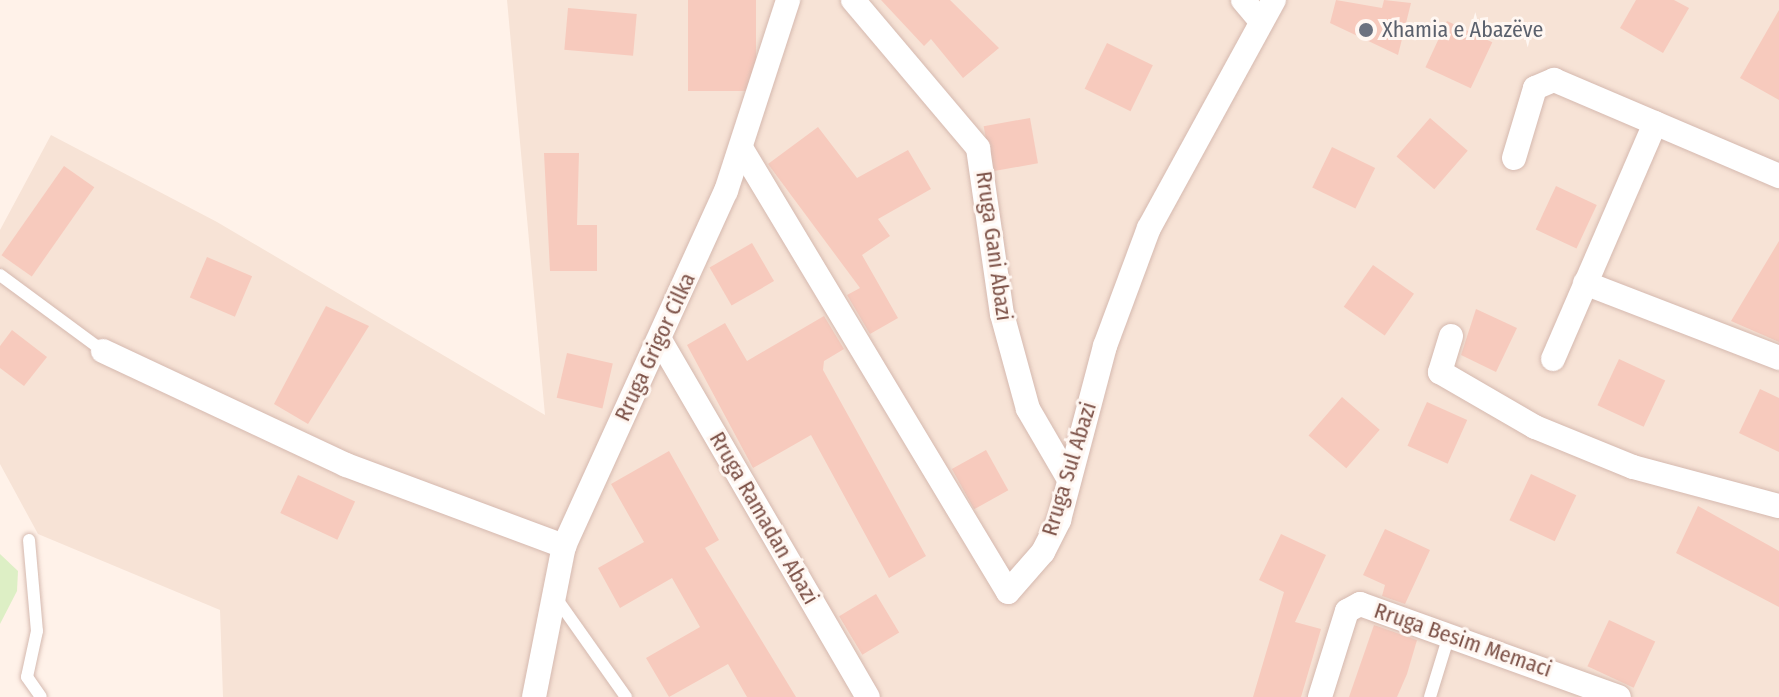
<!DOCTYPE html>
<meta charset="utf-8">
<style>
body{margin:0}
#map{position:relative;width:1779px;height:697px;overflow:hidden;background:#fff2e9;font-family:"Fira Sans Condensed",sans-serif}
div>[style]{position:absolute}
.residential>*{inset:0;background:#f7e3d6}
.green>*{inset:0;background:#ddefc5}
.building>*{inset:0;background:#f7cabd;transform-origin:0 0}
.roads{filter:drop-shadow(0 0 2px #d5b9af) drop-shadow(0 0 2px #d5b9af)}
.service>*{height:12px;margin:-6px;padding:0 6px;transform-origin:6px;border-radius:6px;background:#fff}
.minor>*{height:24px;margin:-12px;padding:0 12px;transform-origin:12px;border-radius:12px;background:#fff}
.dots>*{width:22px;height:22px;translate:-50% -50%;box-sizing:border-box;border:4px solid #fff7f2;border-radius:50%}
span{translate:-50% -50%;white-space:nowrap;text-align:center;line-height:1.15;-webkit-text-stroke:6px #fff7f2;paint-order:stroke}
.worship-label{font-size:22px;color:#5b616d}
.left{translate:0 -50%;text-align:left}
.street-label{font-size:22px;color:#7d5248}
</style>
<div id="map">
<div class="residential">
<div style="clip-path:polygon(507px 0,1779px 0,1779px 697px,223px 697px,220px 610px,38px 534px,0 464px,0 230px,51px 135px,217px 222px,545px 415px)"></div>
</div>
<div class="green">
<div style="clip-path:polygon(0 554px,18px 571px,17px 591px,0 624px)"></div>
</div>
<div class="building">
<div style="left:688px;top:0;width:68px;height:91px"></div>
<div style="clip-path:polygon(881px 0,950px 0,999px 48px,963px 78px,931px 39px,924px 46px)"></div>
<div style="clip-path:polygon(1336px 0,1382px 8px,1384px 0,1411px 3px,1398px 55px,1330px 23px)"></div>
<div style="clip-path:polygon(1636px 0,1674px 0,1689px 8px,1663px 53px,1620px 28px)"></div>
<div style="left:568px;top:8px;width:69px;height:42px;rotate:5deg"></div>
<div style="clip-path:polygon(1779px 10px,1779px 100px,1740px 78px)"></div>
<div style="left:1447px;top:21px;width:50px;height:51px;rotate:25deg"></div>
<div style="left:1107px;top:43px;width:51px;height:51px;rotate:26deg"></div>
<div style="left:1030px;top:118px;width:46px;height:47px;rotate:80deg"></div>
<div style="left:1430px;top:118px;width:50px;height:51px;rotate:41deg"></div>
<div style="clip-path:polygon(818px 127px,857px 178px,908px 150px,931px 189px,878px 219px,890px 236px,862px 255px,898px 318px,870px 334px,847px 295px,860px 288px,768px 164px)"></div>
<div style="left:1332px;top:147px;width:48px;height:45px;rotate:26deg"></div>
<div style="clip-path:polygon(544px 153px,579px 153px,577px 225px,597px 225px,597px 271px,550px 271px)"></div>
<div style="left:64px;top:166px;width:37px;height:109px;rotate:35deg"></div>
<div style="left:1556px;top:186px;width:45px;height:48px;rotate:25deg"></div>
<div style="clip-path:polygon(1779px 241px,1779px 342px,1731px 321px)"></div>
<div style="left:752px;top:243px;width:44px;height:49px;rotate:60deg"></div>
<div style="left:207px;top:257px;width:49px;height:44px;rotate:23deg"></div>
<div style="left:1373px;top:265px;width:50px;height:51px;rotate:35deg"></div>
<div style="clip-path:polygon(326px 306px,369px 326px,308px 424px,274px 404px)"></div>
<div style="clip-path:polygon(1476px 309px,1517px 328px,1496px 372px,1461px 355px)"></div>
<div style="clip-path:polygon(824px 316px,844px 349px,824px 361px,823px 370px,926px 556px,889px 578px,811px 435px,753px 468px,687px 345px,725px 323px,747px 361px)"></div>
<div style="clip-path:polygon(12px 330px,47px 357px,24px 386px,0 368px,0 346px)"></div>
<div style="left:567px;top:353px;width:47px;height:46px;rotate:13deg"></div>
<div style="left:1619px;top:359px;width:51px;height:51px;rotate:25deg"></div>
<div style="clip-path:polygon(1760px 389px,1779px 398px,1779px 452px,1739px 433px)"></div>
<div style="left:1342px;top:397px;width:50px;height:51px;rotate:41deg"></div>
<div style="left:1427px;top:402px;width:44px;height:48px;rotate:24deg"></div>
<div style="left:986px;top:450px;width:46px;height:39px;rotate:61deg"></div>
<div style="clip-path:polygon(669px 451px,719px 540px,705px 548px,796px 697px,747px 697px,728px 664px,669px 697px,646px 658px,700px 627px,672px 578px,620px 608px,598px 568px,644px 542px,611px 484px)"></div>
<div style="left:1531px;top:474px;width:50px;height:51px;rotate:25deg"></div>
<div style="left:298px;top:475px;width:63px;height:42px;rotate:25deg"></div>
<div style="clip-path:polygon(1698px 506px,1779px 551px,1779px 607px,1676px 553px)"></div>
<div style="clip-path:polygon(1385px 529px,1430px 550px,1405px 604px,1382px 596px,1385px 585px,1363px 575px)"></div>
<div style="clip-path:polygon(1281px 534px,1326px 555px,1295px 622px,1321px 629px,1301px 697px,1253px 697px,1284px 592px,1259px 580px)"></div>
<div style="left:876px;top:594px;width:45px;height:43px;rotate:59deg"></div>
<div style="left:1609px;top:620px;width:51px;height:51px;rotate:25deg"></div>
<div style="clip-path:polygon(1374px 625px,1417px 640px,1407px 674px,1397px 697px,1349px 697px)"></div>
</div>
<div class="roads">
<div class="service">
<div style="left:0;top:275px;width:128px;rotate:36.4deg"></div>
<div style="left:29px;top:540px;width:91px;rotate:85deg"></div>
<div style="left:37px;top:631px;width:47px;rotate:102.3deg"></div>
<div style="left:27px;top:677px;width:24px;rotate:55deg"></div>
<div style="left:554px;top:595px;width:125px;rotate:54.8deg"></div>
<div style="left:1430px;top:697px;width:68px;rotate:-72.9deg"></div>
</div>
<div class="minor">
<div style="left:853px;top:0;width:194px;rotate:49.8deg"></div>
<div style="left:978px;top:148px;width:168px;rotate:81.8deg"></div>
<div style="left:1002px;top:314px;width:98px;rotate:74.7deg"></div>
<div style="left:1028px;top:409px;width:78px;rotate:59.8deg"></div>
<div style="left:1243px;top:0;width:26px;rotate:50deg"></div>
<div style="left:741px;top:148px;width:518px;rotate:58.98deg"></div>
<div style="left:1008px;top:592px;width:53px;rotate:-48.8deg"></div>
<div style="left:1043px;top:552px;width:36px;rotate:-63deg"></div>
<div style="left:1059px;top:520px;width:180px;rotate:-75.2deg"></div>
<div style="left:1105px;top:346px;width:126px;rotate:-69.6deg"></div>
<div style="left:1149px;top:228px;width:260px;rotate:-61.3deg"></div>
<div style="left:1514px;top:158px;width:73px;rotate:-73.3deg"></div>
<div style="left:1535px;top:88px;width:21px;rotate:-23deg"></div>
<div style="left:1554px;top:80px;width:245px;rotate:23.1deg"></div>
<div style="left:1585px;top:283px;width:208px;rotate:21.1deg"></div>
<div style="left:1451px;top:336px;width:38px;rotate:107deg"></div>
<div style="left:1440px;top:372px;width:110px;rotate:30.1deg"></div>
<div style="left:1535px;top:427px;width:106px;rotate:22.2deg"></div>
<div style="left:1633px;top:467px;width:151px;rotate:15deg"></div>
<div style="left:660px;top:340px;width:413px;rotate:59.8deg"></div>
<div style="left:103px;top:351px;width:268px;rotate:25.1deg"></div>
<div style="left:346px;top:465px;width:233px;rotate:20.4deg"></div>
<div style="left:1553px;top:359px;width:257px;rotate:-66.6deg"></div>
<div style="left:534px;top:697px;width:154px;rotate:-78.8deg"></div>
<div style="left:564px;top:546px;width:390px;rotate:-65.5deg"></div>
<div style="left:726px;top:191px;width:201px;rotate:-72deg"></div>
<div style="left:1320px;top:697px;width:90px;rotate:-72.6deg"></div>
<div style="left:1347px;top:611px;width:15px;rotate:-28deg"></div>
<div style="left:1360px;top:604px;width:275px;rotate:19.8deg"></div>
</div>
</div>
<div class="dots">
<div style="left:1366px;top:30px;background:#6b7280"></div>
</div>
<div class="worship-label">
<span class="left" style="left:1382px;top:30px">Xhamia e Abazëve</span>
</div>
<div class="street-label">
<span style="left:994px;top:246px;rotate:82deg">Rruga Gani Abazi</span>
<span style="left:655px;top:347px;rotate:-65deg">Rruga Grigor Cilka</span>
<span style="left:1069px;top:469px;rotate:-73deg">Rruga Sul Abazi</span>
<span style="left:764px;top:518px;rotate:60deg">Rruga Ramadan Abazi</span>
<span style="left:1463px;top:640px;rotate:19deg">Rruga Besim Memaci</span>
</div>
</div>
